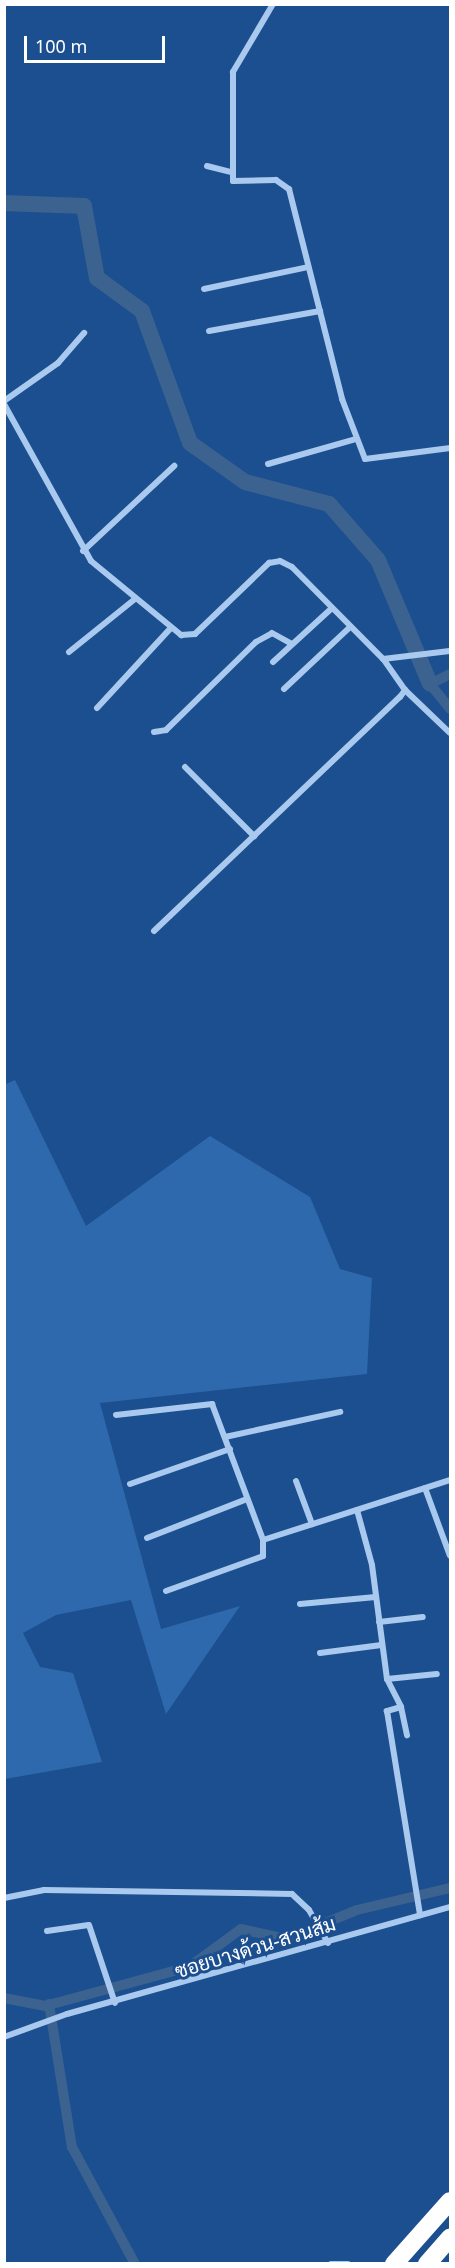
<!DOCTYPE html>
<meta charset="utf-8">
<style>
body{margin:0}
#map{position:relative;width:455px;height:2268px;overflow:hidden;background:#1b4f8f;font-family:"Noto Sans",Sarabun,sans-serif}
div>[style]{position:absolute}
.green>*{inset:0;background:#2e69ad}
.canal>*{height:10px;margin:-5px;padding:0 5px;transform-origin:5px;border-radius:5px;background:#3c6290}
.river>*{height:16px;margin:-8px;padding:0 8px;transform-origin:8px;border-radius:8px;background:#3c6290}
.minor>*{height:6px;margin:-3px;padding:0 3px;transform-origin:3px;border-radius:3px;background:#a9c9ee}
.motorway>*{height:18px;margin:-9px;padding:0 9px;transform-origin:9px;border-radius:9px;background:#fff}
span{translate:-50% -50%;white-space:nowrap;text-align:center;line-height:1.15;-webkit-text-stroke:6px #1b4f8f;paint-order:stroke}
.street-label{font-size:20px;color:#fff}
.frame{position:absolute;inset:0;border:6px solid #fff;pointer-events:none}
.scale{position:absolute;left:24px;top:36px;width:141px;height:27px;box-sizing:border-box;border:3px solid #fff;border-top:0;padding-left:8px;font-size:18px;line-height:21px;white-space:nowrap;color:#fff;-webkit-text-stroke:4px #1b4f8f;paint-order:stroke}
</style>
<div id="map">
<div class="green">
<div style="clip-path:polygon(15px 1080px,86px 1226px,210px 1136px,310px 1197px,340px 1269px,372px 1278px,367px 1374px,100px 1403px,161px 1629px,240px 1606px,166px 1714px,131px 1600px,56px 1615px,23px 1633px,40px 1667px,73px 1673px,102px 1762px,5px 1779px,4px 1085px)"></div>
</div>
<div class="canal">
<div style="left:450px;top:674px;width:22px;rotate:153deg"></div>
<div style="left:430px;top:684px;width:32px;rotate:51deg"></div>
<div style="left:4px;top:1998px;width:42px;rotate:11deg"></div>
<div style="left:45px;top:2006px;width:149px;rotate:-15.2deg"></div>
<div style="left:189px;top:1967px;width:64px;rotate:-36.2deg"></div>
<div style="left:241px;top:1929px;width:46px;rotate:12.5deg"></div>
<div style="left:286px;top:1939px;width:77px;rotate:-22.2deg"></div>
<div style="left:357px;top:1910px;width:96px;rotate:-13.3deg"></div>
<div style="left:49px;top:2004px;width:145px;rotate:80.9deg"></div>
<div style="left:72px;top:2147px;width:133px;rotate:61.7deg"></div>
</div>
<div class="river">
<div style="left:4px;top:203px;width:80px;rotate:2.1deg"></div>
<div style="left:84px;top:206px;width:73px;rotate:79.8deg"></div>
<div style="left:97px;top:278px;width:56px;rotate:36.3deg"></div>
<div style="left:142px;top:311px;width:140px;rotate:70deg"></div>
<div style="left:190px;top:443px;width:67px;rotate:35.3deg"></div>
<div style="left:245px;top:482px;width:87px;rotate:14.7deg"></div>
<div style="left:329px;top:504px;width:74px;rotate:48.8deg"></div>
<div style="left:378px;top:560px;width:134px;rotate:67.2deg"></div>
</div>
<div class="minor">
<div style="left:273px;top:4px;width:79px;rotate:120.5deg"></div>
<div style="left:233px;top:72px;width:109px;rotate:90deg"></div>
<div style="left:233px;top:181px;width:43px;rotate:-1.3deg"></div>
<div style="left:276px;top:180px;width:16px;rotate:35deg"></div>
<div style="left:289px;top:189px;width:217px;rotate:75.8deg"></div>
<div style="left:342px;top:399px;width:64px;rotate:69deg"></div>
<div style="left:365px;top:459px;width:86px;rotate:-7.4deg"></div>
<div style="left:207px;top:166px;width:25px;rotate:14deg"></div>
<div style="left:204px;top:289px;width:106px;rotate:-11.9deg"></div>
<div style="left:209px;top:331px;width:113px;rotate:-10.2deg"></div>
<div style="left:4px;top:401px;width:66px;rotate:-35.1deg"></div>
<div style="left:58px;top:363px;width:40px;rotate:-49deg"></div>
<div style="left:4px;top:404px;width:179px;rotate:61deg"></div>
<div style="left:91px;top:561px;width:117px;rotate:39.4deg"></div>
<div style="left:181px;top:635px;width:14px;rotate:-4deg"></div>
<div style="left:195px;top:634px;width:103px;rotate:-43.8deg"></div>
<div style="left:269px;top:563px;width:11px;rotate:-10deg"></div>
<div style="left:280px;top:561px;width:13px;rotate:27deg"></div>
<div style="left:292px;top:567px;width:129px;rotate:45.3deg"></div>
<div style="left:383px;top:659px;width:67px;rotate:-6.8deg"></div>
<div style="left:268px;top:464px;width:91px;rotate:-15.9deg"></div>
<div style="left:83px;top:551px;width:125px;rotate:-43deg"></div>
<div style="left:69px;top:652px;width:85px;rotate:-38.8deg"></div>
<div style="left:273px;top:662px;width:80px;rotate:-42.5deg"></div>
<div style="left:284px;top:689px;width:89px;rotate:-43.2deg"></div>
<div style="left:405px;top:690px;width:62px;rotate:43.7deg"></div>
<div style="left:97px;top:708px;width:108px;rotate:-47.3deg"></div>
<div style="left:154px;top:732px;width:12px;rotate:-9deg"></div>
<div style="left:166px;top:730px;width:126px;rotate:-44.4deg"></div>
<div style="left:256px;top:642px;width:18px;rotate:-29deg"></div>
<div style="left:272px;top:633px;width:23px;rotate:29deg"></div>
<div style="left:185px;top:767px;width:98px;rotate:45deg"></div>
<div style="left:154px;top:931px;width:340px;rotate:-43.6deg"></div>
<div style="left:400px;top:697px;width:9px;rotate:-54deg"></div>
<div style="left:405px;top:690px;width:38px;rotate:-125deg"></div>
<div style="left:116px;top:1415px;width:97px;rotate:-6.5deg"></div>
<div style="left:212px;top:1404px;width:145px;rotate:69.4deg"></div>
<div style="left:263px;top:1540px;width:196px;rotate:-17.8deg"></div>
<div style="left:225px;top:1437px;width:118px;rotate:-12.3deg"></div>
<div style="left:296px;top:1481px;width:46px;rotate:69.6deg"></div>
<div style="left:130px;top:1484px;width:106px;rotate:-19.3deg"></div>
<div style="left:425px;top:1488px;width:72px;rotate:69.8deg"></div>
<div style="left:357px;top:1510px;width:57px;rotate:74.7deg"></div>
<div style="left:372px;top:1565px;width:115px;rotate:82.5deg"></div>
<div style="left:387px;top:1679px;width:31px;rotate:63deg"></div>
<div style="left:401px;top:1707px;width:15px;rotate:164deg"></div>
<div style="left:387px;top:1711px;width:207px;rotate:80.8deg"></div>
<div style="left:147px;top:1538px;width:107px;rotate:-21.3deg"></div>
<div style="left:166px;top:1591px;width:103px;rotate:-19.8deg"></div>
<div style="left:263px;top:1556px;width:16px;rotate:-90deg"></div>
<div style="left:300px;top:1604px;width:76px;rotate:-5.3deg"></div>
<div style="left:379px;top:1622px;width:44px;rotate:-6.5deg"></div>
<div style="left:320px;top:1653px;width:62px;rotate:-7.5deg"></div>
<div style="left:387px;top:1679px;width:50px;rotate:-5.7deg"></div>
<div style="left:401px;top:1707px;width:29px;rotate:78deg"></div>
<div style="left:4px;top:1898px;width:41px;rotate:-11.3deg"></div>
<div style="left:44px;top:1890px;width:248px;rotate:0.9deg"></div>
<div style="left:292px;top:1894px;width:23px;rotate:43deg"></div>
<div style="left:309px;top:1910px;width:38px;rotate:60deg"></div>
<div style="left:47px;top:1931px;width:42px;rotate:-8.1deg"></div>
<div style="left:89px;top:1925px;width:82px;rotate:71.6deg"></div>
<div style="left:4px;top:2037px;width:67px;rotate:-20.1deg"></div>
<div style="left:67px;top:2014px;width:398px;rotate:-15.6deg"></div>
<div style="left:331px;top:2264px;width:17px"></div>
</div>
<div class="motorway">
<div style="left:394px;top:2264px;width:84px;rotate:-48.4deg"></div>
<div style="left:427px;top:2264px;width:35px;rotate:-49deg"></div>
</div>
<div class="street-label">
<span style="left:255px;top:1947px;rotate:-17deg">ซอยบางด้วน-สวนส้ม</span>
</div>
<div class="frame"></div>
<div class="scale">100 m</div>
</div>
